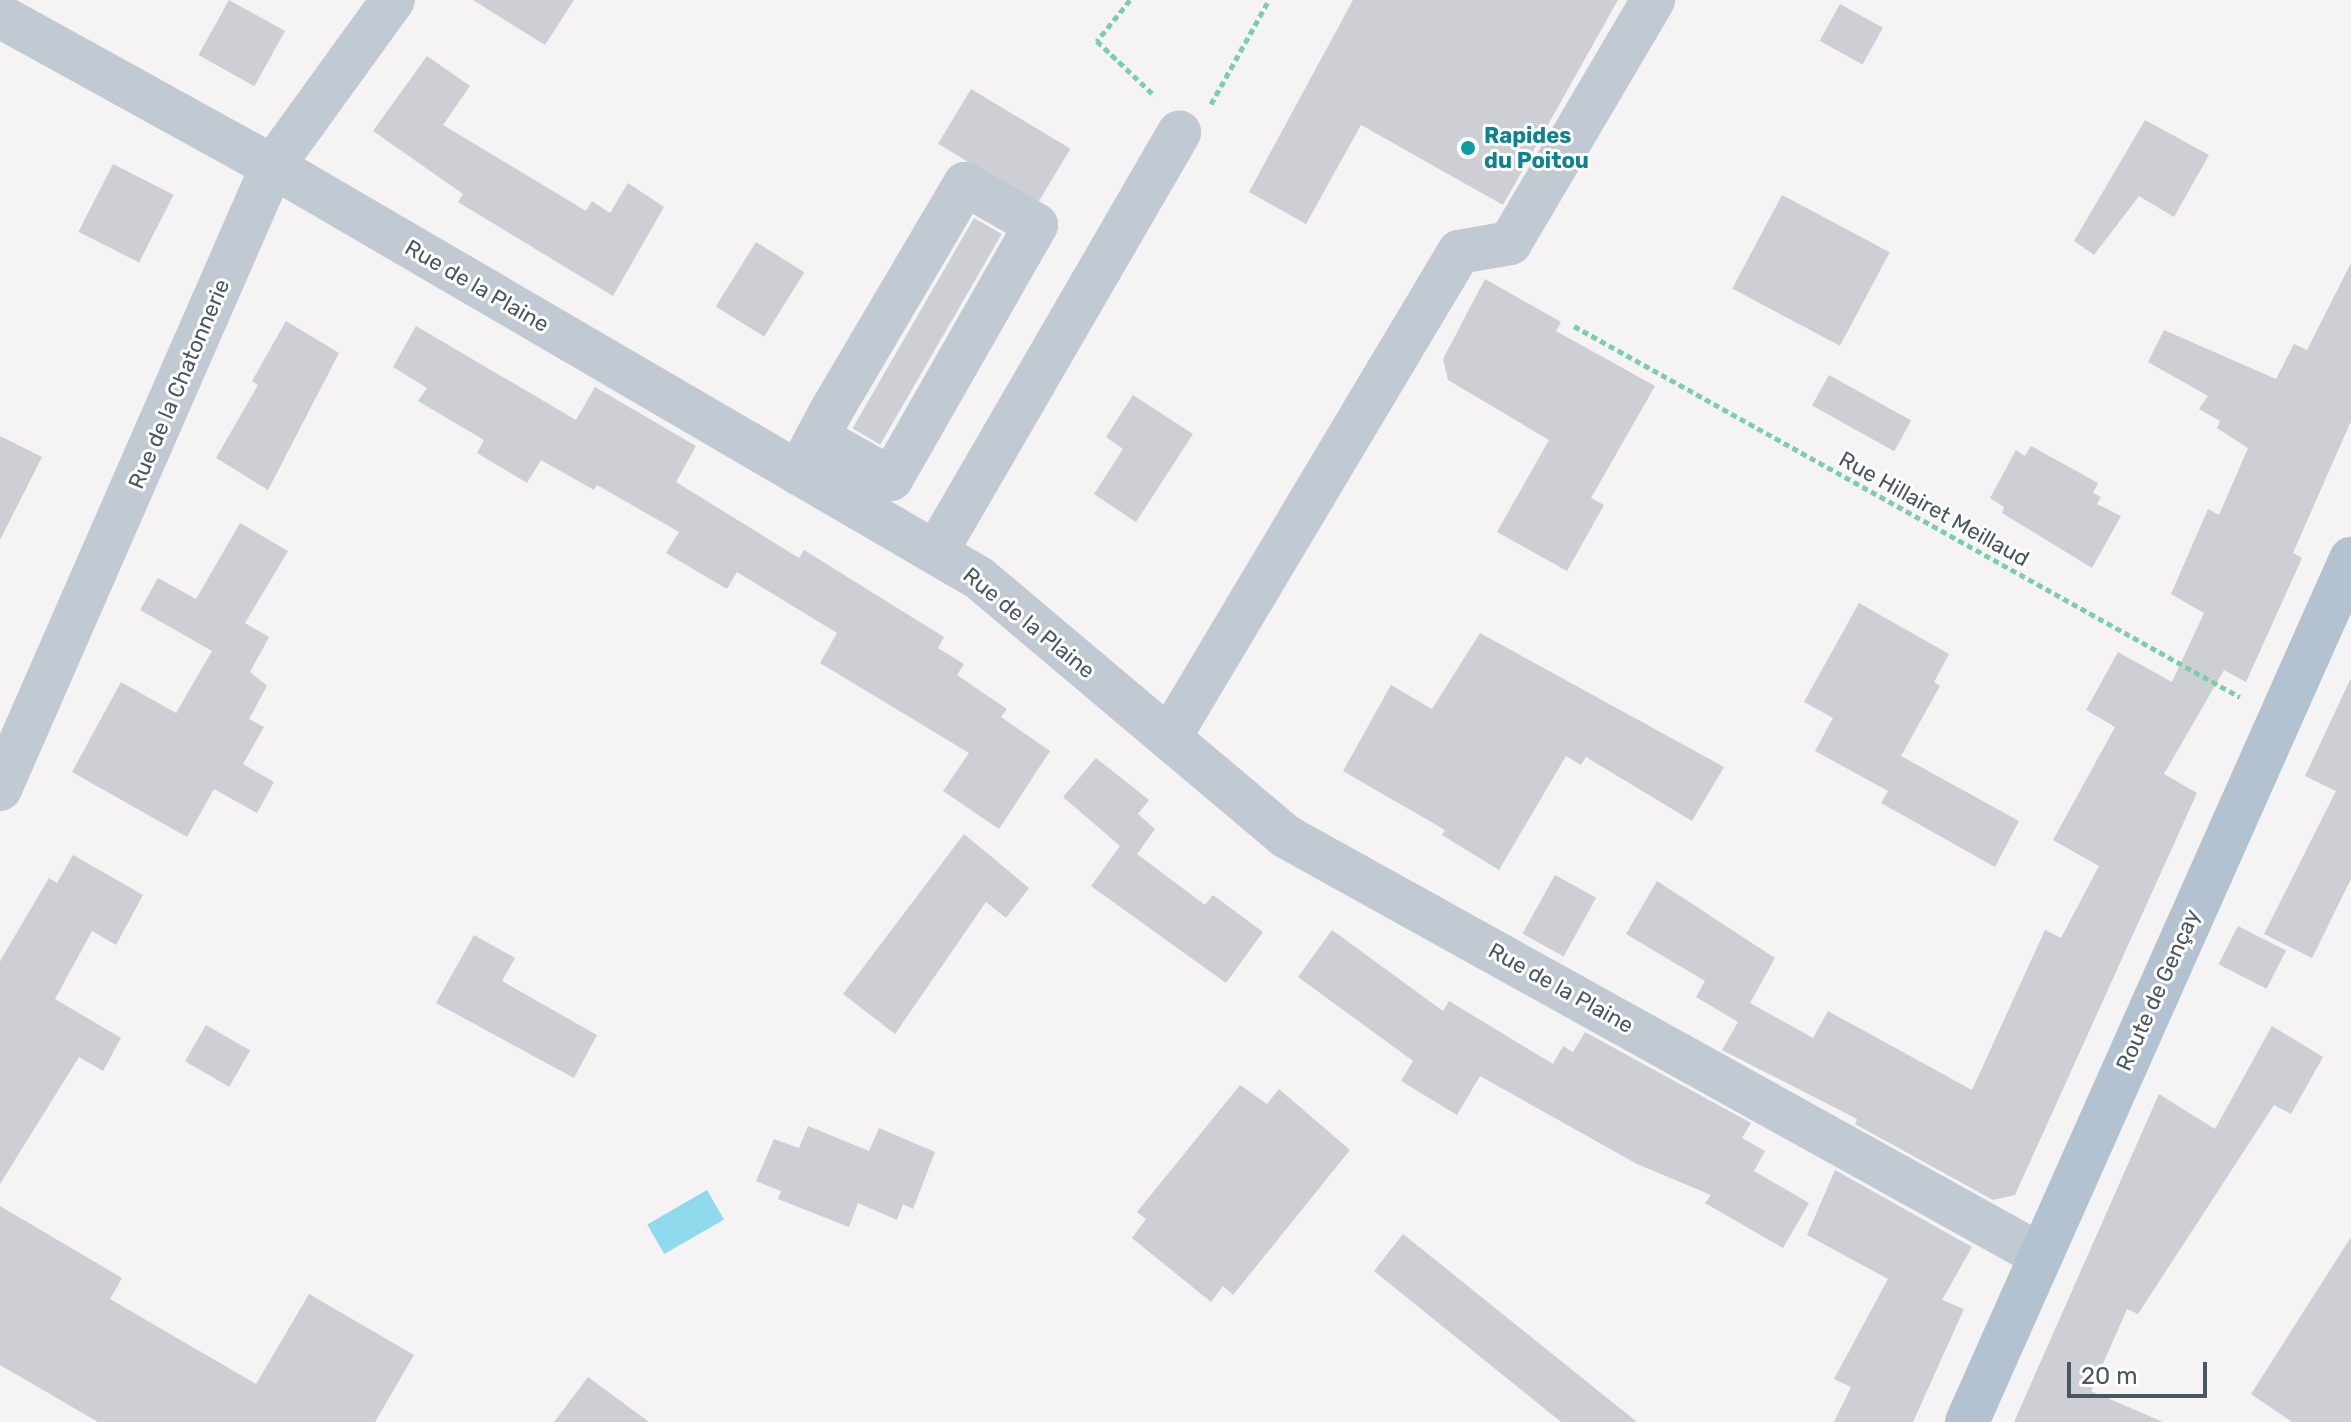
<!DOCTYPE html>
<meta charset="utf-8">
<style>
body{margin:0}
#map{position:relative;width:2351px;height:1422px;overflow:hidden;background:#f5f3f3;font-family:Rubik,sans-serif}
div>[style]{position:absolute}
.water>*{inset:0;background:#90daee;transform-origin:0 0}
.building>*{inset:0;background:#cdcfd5;transform-origin:0 0}
.path>*{height:5px;margin-top:-2.5px;transform-origin:0;background:repeating-linear-gradient(90deg,#7ad0a6 0 6px,transparent 0 10px)}
.minor>*{height:44px;margin:-22px;padding:0 22px;transform-origin:22px;border-radius:22px;background:#c1cad2}
.major>*{height:44px;margin:-22px;padding:0 22px;transform-origin:22px;border-radius:22px;background:#b3c2d1}
.dots>*{width:22px;height:22px;translate:-50% -50%;box-sizing:border-box;border:4px solid #fff;border-radius:50%}
span{translate:-50% -50%;white-space:nowrap;text-align:center;line-height:1.15;-webkit-text-stroke:6px #fff;paint-order:stroke}
.culture-label{font-size:22px;color:#0d838f;font-weight:700}
.left{translate:0 -50%;text-align:left}
.street-label{font-size:22px;color:#4a5661}
.scale{position:absolute;left:2067px;top:1362px;width:140px;height:36px;box-sizing:border-box;border:4px solid #4a5661;border-top:0;padding-left:10px;font-size:24px;line-height:28px;white-space:nowrap;color:#4a5661;-webkit-text-stroke:6px #fff;paint-order:stroke}
</style>
<div id="map">
<div class="water">
<div style="left:707px;top:1190px;width:34px;height:69px;rotate:60deg"></div>
</div>
<div class="building">
<div style="left:229px;top:0;width:64px;height:63px;rotate:29deg"></div>
<div style="clip-path:polygon(473px 0,574px 0,545px 45px)"></div>
<div style="clip-path:polygon(1353px 0,1618px 0,1503px 205px,1361px 125px,1306px 224px,1249px 192px)"></div>
<div style="left:1840px;top:4px;width:49px;height:42px;rotate:29deg"></div>
<div style="clip-path:polygon(427px 56px,470px 86px,443px 125px,586px 211px,592px 201px,610px 213px,628px 183px,664px 207px,613px 296px,458px 202px,463px 194px,373px 131px)"></div>
<div style="left:971px;top:89px;width:116px;height:64px;rotate:31deg"></div>
<div style="clip-path:polygon(2145px 120px,2209px 155px,2174px 217px,2139px 196px,2094px 255px,2074px 241px)"></div>
<div style="left:113px;top:164px;width:68px;height:76px;rotate:27deg"></div>
<div style="left:1782px;top:195px;width:122px;height:106px;rotate:28deg"></div>
<div style="left:974px;top:218px;width:32px;height:243px;rotate:30deg"></div>
<div style="left:756px;top:242px;width:57px;height:76px;rotate:32deg"></div>
<div style="clip-path:polygon(2351px 263px,2351px 421px,2293px 553px,2302px 558px,2246px 682px,2224px 670px,2164px 774px,2197px 793px,2015px 1195px,1993px 1200px,1855px 1124px,1857px 1119px,1722px 1050px,1738px 1022px,1696px 997px,1705px 981px,1626px 934px,1657px 881px,1775px 958px,1750px 1003px,1813px 1038px,1828px 1011px,1972px 1090px,2045px 930px,2061px 938px,2099px 866px,2053px 840px,2115px 727px,2086px 710px,2118px 652px,2172px 682px,2204px 613px,2171px 594px,2208px 509px,2219px 515px,2248px 448px,2217px 428px,2220px 421px,2199px 409px,2208px 396px,2148px 362px,2164px 330px,2276px 379px,2294px 344px,2307px 350px)"></div>
<div style="clip-path:polygon(1485px 279px,1561px 322px,1556px 331px,1655px 386px,1591px 498px,1604px 505px,1567px 571px,1497px 532px,1549px 440px,1448px 380px,1443px 359px)"></div>
<div style="clip-path:polygon(286px 321px,339px 353px,268px 490px,216px 458px,258px 385px,252px 381px)"></div>
<div style="clip-path:polygon(416px 326px,576px 420px,595px 387px,696px 446px,676px 482px,799px 558px,804px 550px,944px 637px,938px 648px,964px 664px,957px 675px,1007px 709px,1001px 717px,1050px 751px,999px 829px,943px 791px,969px 753px,820px 663px,837px 633px,737px 572px,727px 589px,666px 553px,679px 532px,597px 485px,594px 490px,541px 460px,527px 483px,477px 453px,484px 440px,418px 401px,427px 388px,393px 367px)"></div>
<div style="left:1829px;top:375px;width:94px;height:35px;rotate:29deg"></div>
<div style="clip-path:polygon(1133px 395px,1193px 434px,1136px 522px,1094px 494px,1123px 449px,1106px 437px)"></div>
<div style="clip-path:polygon(0 436px,42px 457px,0 540px)"></div>
<div style="clip-path:polygon(2031px 446px,2098px 483px,2093px 493px,2101px 497px,2097px 504px,2121px 516px,2092px 568px,2002px 513px,2004px 507px,1990px 498px,2016px 450px,2025px 456px)"></div>
<div style="clip-path:polygon(240px 523px,288px 551px,245px 623px,269px 637px,250px 672px,267px 686px,249px 719px,264px 727px,243px 764px,274px 782px,257px 813px,214px 789px,187px 837px,72px 772px,121px 682px,176px 713px,212px 651px,140px 610px,158px 578px,196px 599px)"></div>
<div style="clip-path:polygon(1859px 603px,1949px 654px,1934px 682px,1940px 686px,1901px 756px,2019px 821px,1995px 867px,1881px 803px,1888px 791px,1815px 751px,1833px 718px,1804px 702px)"></div>
<div style="clip-path:polygon(1480px 633px,1724px 767px,1692px 821px,1586px 757px,1581px 765px,1566px 756px,1499px 870px,1442px 835px,1445px 830px,1343px 771px,1391px 685px,1432px 709px)"></div>
<div style="clip-path:polygon(2351px 678px,2351px 879px,2312px 958px,2264px 934px,2336px 791px,2305px 776px)"></div>
<div style="clip-path:polygon(1096px 758px,1149px 800px,1138px 814px,1155px 829px,1137px 854px,1205px 905px,1213px 895px,1263px 932px,1226px 983px,1091px 886px,1120px 846px,1063px 797px)"></div>
<div style="clip-path:polygon(964px 834px,1029px 888px,1006px 918px,986px 902px,895px 1034px,843px 994px)"></div>
<div style="clip-path:polygon(73px 855px,143px 895px,116px 945px,92px 931px,55px 999px,121px 1038px,103px 1071px,79px 1057px,0 1184px,0 961px,49px 878px,57px 883px)"></div>
<div style="left:1555px;top:875px;width:47px;height:67px;rotate:29deg"></div>
<div style="left:2238px;top:926px;width:54px;height:43px;rotate:27deg"></div>
<div style="clip-path:polygon(1332px 930px,1443px 1011px,1449px 1001px,1553px 1064px,1563px 1046px,1573px 1052px,1585px 1032px,1751px 1123px,1742px 1138px,1765px 1151px,1754px 1171px,1809px 1203px,1783px 1248px,1705px 1203px,1711px 1195px,1637px 1164px,1480px 1076px,1457px 1115px,1401px 1081px,1413px 1061px,1298px 977px)"></div>
<div style="clip-path:polygon(474px 935px,515px 958px,502px 981px,597px 1035px,574px 1078px,436px 1003px)"></div>
<div style="left:206px;top:1025px;width:51px;height:42px;rotate:30deg"></div>
<div style="clip-path:polygon(2272px 1026px,2323px 1057px,2291px 1114px,2274px 1105px,2138px 1314px,2127px 1309px,2091px 1391px,2163px 1422px,2014px 1422px,2159px 1094px,2215px 1129px)"></div>
<div style="clip-path:polygon(1240px 1085px,1267px 1104px,1279px 1089px,1350px 1150px,1233px 1295px,1223px 1286px,1211px 1302px,1132px 1238px,1146px 1219px,1137px 1212px)"></div>
<div style="clip-path:polygon(808px 1126px,869px 1151px,879px 1128px,935px 1152px,913px 1209px,903px 1204px,897px 1220px,858px 1203px,849px 1227px,778px 1199px,781px 1191px,756px 1181px,774px 1139px,799px 1148px)"></div>
<div style="clip-path:polygon(1835px 1170px,1972px 1247px,1942px 1300px,1964px 1309px,1913px 1422px,1834px 1422px,1851px 1387px,1834px 1379px,1888px 1279px,1807px 1235px)"></div>
<div style="clip-path:polygon(0 1206px,122px 1278px,110px 1299px,256px 1384px,309px 1294px,414px 1355px,375px 1422px,98px 1422px,0 1365px)"></div>
<div style="clip-path:polygon(1403px 1234px,1637px 1422px,1561px 1422px,1374px 1271px)"></div>
<div style="clip-path:polygon(2351px 1237px,2351px 1422px,2292px 1422px,2251px 1394px)"></div>
<div style="clip-path:polygon(588px 1377px,649px 1422px,554px 1422px)"></div>
</div>
<div class="path">
<div style="left:1130px;top:0;width:53px;rotate:128.8deg"></div>
<div style="left:1097px;top:41px;width:80px;rotate:43.5deg"></div>
<div style="left:1211px;top:104px;width:119px;rotate:-60.9deg"></div>
<div style="left:1574px;top:326px;width:762px;rotate:29.12deg"></div>
</div>
<div class="minor">
<div style="left:0;top:16px;width:335px;rotate:28.9deg"></div>
<div style="left:293px;top:178px;width:794px;rotate:30.25deg"></div>
<div style="left:979px;top:578px;width:400px;rotate:40.1deg"></div>
<div style="left:1285px;top:836px;width:863px;rotate:29.03deg"></div>
<div style="left:798px;top:473px;width:68px;rotate:-61.9deg"></div>
<div style="left:830px;top:413px;width:266px;rotate:-59.5deg"></div>
<div style="left:965px;top:184px;width:82px;rotate:30deg"></div>
<div style="left:1036px;top:225px;width:292px;rotate:119.7deg"></div>
<div style="left:891px;top:479px;width:85px;rotate:-150.4deg"></div>
<div style="left:936px;top:552px;width:485px;rotate:-59.9deg"></div>
<div style="left:1169px;top:738px;width:566px;rotate:-59.18deg"></div>
<div style="left:1459px;top:252px;width:52px;rotate:-10deg"></div>
<div style="left:1510px;top:243px;width:282px;rotate:-59.5deg"></div>
<div style="left:0;top:789px;width:679px;rotate:-66.38deg"></div>
<div style="left:272px;top:167px;width:206px;rotate:-54.1deg"></div>
</div>
<div class="major">
<div style="left:1967px;top:1422px;width:945px;rotate:-66.01deg"></div>
</div>
<div class="dots">
<div style="left:1468px;top:148px;background:#0f9aa8"></div>
</div>
<div class="culture-label">
<span class="left" style="left:1484px;top:148px">Rapides<br>du Poitou</span>
</div>
<div class="street-label">
<span style="left:477px;top:286px;rotate:30deg">Rue de la Plaine</span>
<span style="left:179px;top:384px;rotate:-67deg">Rue de la Chatonnerie</span>
<span style="left:1934px;top:509px;rotate:29deg">Rue Hillairet Meillaud</span>
<span style="left:1029px;top:623px;rotate:39deg">Rue de la Plaine</span>
<span style="left:1561px;top:988px;rotate:29deg">Rue de la Plaine</span>
<span style="left:2158px;top:990px;rotate:-66deg">Route de Gençay</span>
</div>
<div class="scale">20 m</div>
</div>
